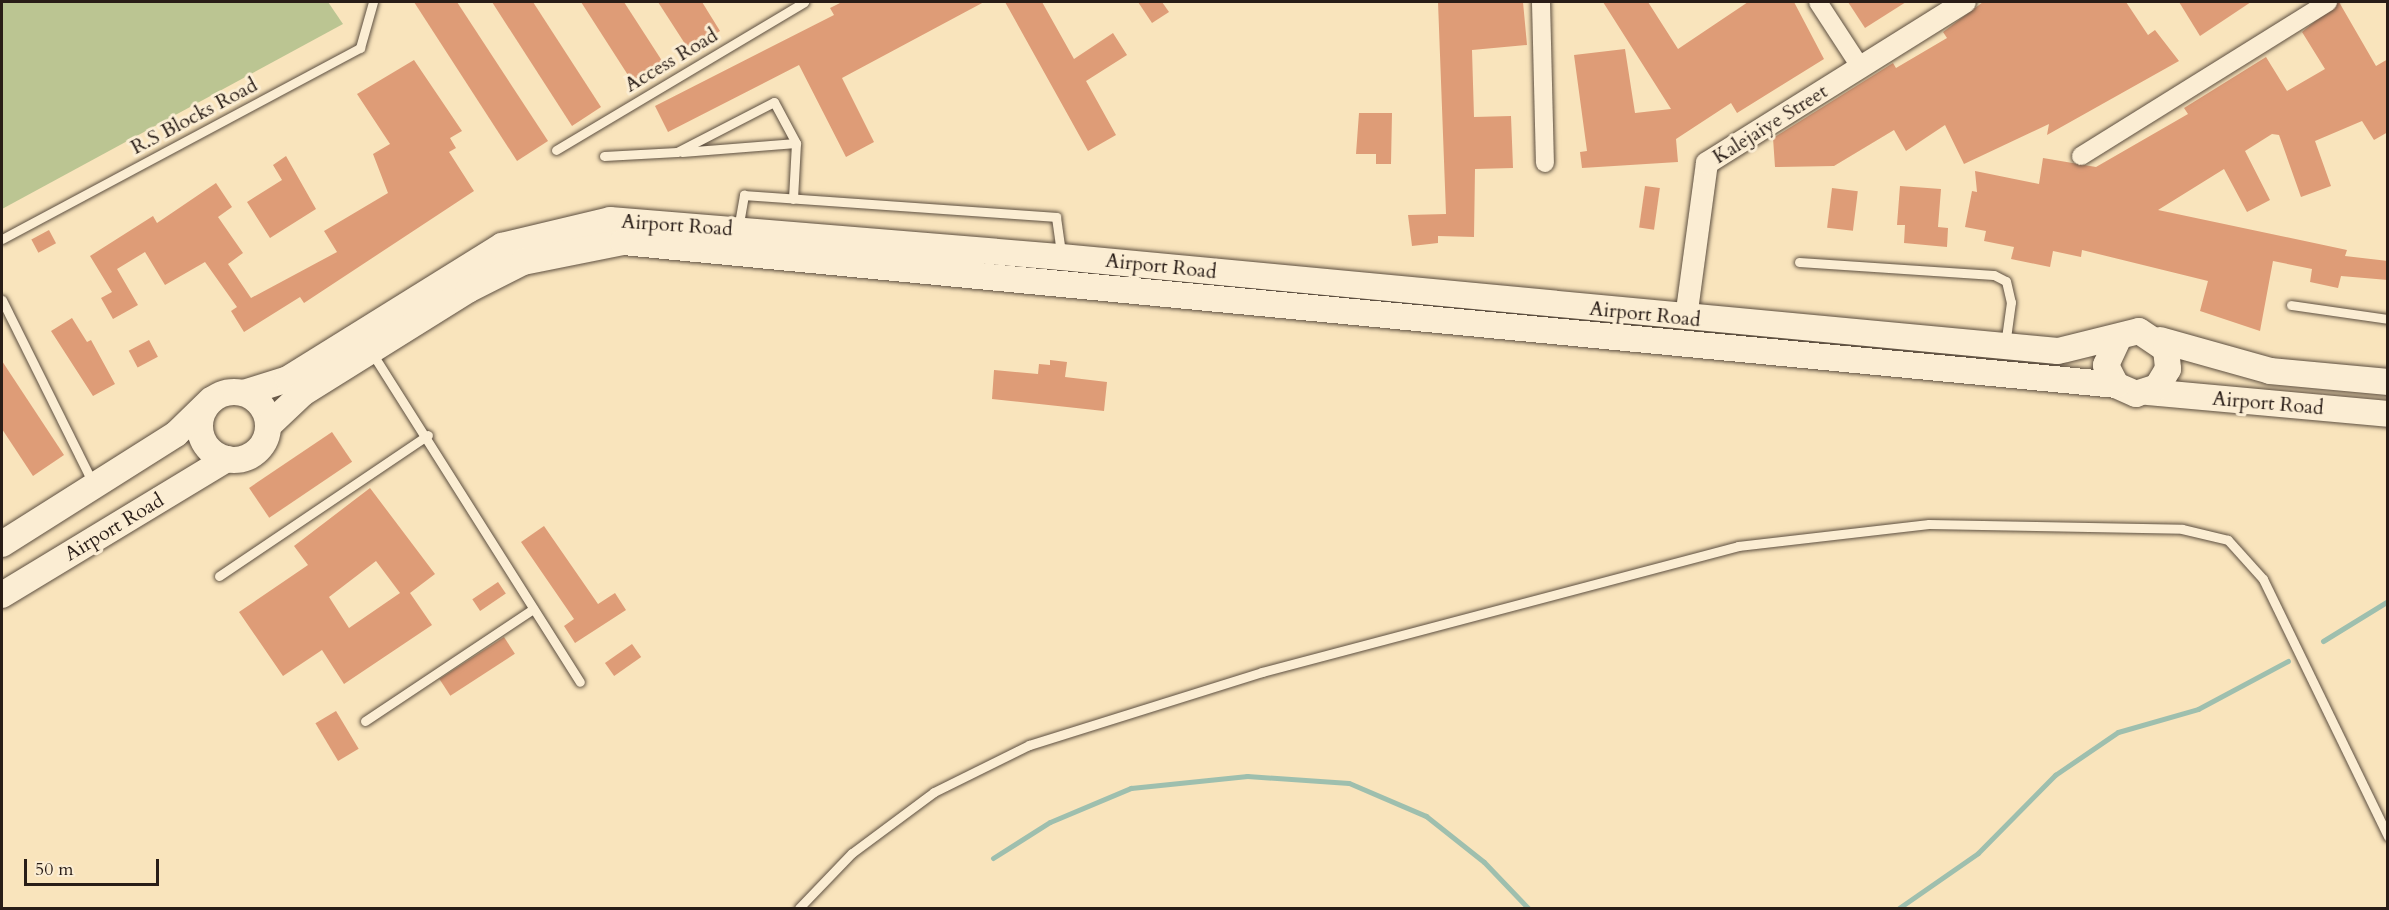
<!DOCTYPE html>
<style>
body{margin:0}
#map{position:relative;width:2389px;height:910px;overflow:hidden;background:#f9e4bc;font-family:Cardo,serif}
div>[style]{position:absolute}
.green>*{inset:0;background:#bbc592}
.stream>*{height:5px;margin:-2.5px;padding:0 2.5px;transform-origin:2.5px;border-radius:2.5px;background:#9ebfae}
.building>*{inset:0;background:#de9c77;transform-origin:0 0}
.roads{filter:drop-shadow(0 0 2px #5d4f40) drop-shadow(0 0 2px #5d4f40)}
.service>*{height:9px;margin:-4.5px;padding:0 4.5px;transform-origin:4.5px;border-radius:4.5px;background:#fbedd3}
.minor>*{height:18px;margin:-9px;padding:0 9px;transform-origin:9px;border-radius:9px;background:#fbedd3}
.tertiary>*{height:22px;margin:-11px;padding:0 11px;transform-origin:11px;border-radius:11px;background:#fbedd3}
.secondary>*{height:26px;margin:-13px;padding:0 13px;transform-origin:13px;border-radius:13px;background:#fbedd3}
.secondary>.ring{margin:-13px;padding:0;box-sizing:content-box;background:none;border:26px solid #fbedd3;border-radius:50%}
span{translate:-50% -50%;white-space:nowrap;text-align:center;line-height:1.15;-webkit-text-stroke:6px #fbedd3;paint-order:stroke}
.street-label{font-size:20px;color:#291d17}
.frame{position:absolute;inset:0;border:3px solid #291d17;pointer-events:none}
.scale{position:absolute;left:24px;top:859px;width:135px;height:27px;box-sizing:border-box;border:3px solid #291d17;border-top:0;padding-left:8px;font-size:18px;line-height:21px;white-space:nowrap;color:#291d17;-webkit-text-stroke:4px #fbedd3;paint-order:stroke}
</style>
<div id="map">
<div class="green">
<div style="clip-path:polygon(2px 2px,328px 2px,343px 24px,2px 209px)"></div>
</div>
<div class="stream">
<div style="left:2323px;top:641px;width:76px;rotate:-31.6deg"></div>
<div style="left:993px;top:858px;width:67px;rotate:-32.3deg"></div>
<div style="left:1050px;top:822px;width:88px;rotate:-22.8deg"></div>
<div style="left:1131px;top:788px;width:117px;rotate:-5.9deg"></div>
<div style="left:1247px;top:776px;width:102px;rotate:3.9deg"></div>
<div style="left:1349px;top:783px;width:84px;rotate:23.2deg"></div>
<div style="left:1426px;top:816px;width:74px;rotate:38.4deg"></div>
<div style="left:1484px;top:862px;width:64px;rotate:46.3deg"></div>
<div style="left:1899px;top:908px;width:96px;rotate:-34.8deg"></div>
<div style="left:1978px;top:853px;width:110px;rotate:-45.4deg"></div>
<div style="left:2055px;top:775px;width:76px;rotate:-34.3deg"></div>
<div style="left:2118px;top:732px;width:83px;rotate:-16deg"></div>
<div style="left:2198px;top:709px;width:102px;rotate:-28.1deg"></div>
</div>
<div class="building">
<div style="clip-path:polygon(414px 2px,457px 2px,548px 141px,517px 161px)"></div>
<div style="clip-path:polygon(492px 2px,533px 2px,601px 107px,572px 126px)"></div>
<div style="clip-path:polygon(581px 2px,624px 2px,666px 67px,635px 86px)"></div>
<div style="clip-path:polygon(658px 2px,702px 2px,720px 31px,689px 50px)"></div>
<div style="clip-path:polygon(842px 2px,984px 2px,842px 78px,874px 142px,846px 157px,799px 65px,668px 132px,655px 106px,834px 15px,830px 8px)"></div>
<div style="clip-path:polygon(1005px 2px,1042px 2px,1074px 59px,1113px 33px,1127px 55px,1086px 81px,1116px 135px,1088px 151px)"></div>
<div style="clip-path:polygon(1138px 2px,1162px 2px,1169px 12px,1152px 23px)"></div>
<div style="clip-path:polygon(1438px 2px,1523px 2px,1527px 45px,1472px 50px,1474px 117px,1511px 116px,1513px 168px,1475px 169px,1474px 237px,1438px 236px,1438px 243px,1412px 246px,1408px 215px,1446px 214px)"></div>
<div style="clip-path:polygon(1603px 2px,1648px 2px,1678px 49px,1748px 2px,1794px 2px,1824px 59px,1737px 113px,1731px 103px,1676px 139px,1678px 162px,1582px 168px,1580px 152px,1587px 151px,1574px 55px,1625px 49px,1635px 113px,1671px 109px)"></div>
<div style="clip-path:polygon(1848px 2px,1906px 2px,1865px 28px)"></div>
<div style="clip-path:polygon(1983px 2px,2126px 2px,2148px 35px,2155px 30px,2179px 61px,2047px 135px,2049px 124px,1964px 164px,1945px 125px,1906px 151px,1894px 130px,1834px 166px,1775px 167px,1773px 138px,1893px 63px,1896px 68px,1947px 38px,1943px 32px)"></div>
<div style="clip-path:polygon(2179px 2px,2251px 2px,2200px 36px)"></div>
<div style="clip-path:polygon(2339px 2px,2376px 66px,2388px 59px,2388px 132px,2374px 140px,2362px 121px,2315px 141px,2331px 186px,2301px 197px,2279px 135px,2272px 134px,2245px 151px,2270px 200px,2247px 212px,2224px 169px,2158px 210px,2347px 250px,2345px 256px,2388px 261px,2388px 280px,2341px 276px,2338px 288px,2310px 282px,2312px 269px,2273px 261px,2260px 331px,2200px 311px,2208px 281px,2082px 250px,2081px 257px,2053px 251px,2050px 267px,2011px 259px,2014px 247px,1984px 241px,1986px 231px,1965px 227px,1972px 191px,1977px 192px,1975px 171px,2039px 184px,2043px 158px,2096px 167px,2188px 114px,2184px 108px,2266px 57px,2287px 91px,2325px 69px,2302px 32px)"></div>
<div style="clip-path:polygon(414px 60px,462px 131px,450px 138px,456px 148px,449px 152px,474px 191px,304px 303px,300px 297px,244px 332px,231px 311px,237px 307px,205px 262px,165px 285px,145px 252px,117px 269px,138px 305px,113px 319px,101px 298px,112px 292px,90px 256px,153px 216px,157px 223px,216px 183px,232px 207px,218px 217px,243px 253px,228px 264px,251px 298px,337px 252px,324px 231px,388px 193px,373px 154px,390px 144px,357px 94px)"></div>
<div style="clip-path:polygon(1359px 113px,1392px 113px,1391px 164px,1376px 164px,1376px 154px,1356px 154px)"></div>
<div style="clip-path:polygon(286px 156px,316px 209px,270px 238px,247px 202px,282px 180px,273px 165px)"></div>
<div style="left:1645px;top:186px;width:15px;height:42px;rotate:8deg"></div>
<div style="clip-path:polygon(1900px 186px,1941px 189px,1938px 227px,1948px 228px,1947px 247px,1904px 243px,1905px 225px,1897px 225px)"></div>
<div style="left:1832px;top:188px;width:26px;height:40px;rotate:7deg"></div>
<div style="left:49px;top:230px;width:15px;height:20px;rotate:62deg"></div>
<div style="clip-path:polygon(72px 318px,87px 342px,91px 340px,115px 384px,93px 396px,51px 331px)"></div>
<div style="left:149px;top:340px;width:19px;height:23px;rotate:62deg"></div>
<div style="clip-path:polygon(1050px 360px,1067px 362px,1065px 377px,1107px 382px,1104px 411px,992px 399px,994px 370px,1038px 374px,1039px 364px,1050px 365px)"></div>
<div style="clip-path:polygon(2px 361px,64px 455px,33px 476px,2px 429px)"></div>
<div style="left:332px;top:432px;width:36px;height:100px;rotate:56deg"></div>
<div style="clip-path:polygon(evenodd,370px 488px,435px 574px,410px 593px,432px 625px,344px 684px,322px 650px,283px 676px,239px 612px,308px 565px,294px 546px,370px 488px,376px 561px,400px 593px,349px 628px,329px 597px,376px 561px)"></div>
<div style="clip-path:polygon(544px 526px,598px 604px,615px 593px,626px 610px,575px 643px,564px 626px,574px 619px,521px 542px)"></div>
<div style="left:498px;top:582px;width:14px;height:31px;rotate:56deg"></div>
<div style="left:504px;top:637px;width:20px;height:77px;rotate:57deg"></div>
<div style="left:632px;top:644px;width:16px;height:33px;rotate:55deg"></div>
<div style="left:336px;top:711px;width:44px;height:24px;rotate:59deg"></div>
</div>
<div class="roads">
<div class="service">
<div style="left:556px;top:150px;width:289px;rotate:-30.8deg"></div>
<div style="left:682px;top:152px;width:114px;rotate:-4.5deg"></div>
<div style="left:604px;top:156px;width:73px;rotate:-3.1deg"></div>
<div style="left:677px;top:152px;width:109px;rotate:-27.3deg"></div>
<div style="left:774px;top:102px;width:47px;rotate:61.8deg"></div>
<div style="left:796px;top:143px;width:56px;rotate:93.1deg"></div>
<div style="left:738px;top:229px;width:35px;rotate:-80deg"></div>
<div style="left:744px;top:195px;width:313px;rotate:4deg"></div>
<div style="left:1056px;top:217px;width:37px;rotate:82deg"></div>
<div style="left:2px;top:239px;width:406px;rotate:-28.1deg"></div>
<div style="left:360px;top:48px;width:48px;rotate:-74.2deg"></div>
<div style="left:1799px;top:262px;width:195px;rotate:3.8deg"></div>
<div style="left:1994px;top:275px;width:13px;rotate:27deg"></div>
<div style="left:2006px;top:281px;width:22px;rotate:77deg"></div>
<div style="left:2011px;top:302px;width:43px;rotate:97.9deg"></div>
<div style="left:2px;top:300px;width:204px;rotate:63.6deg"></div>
<div style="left:2291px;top:305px;width:98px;rotate:8.2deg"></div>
<div style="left:372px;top:353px;width:389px;rotate:57.7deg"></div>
<div style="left:219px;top:576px;width:252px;rotate:-34deg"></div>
<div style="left:365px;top:721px;width:202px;rotate:-33.7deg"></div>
<div style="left:799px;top:908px;width:76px;rotate:-46.1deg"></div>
<div style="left:852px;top:853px;width:102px;rotate:-36.6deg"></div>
<div style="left:934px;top:792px;width:106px;rotate:-26.3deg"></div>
<div style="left:1029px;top:745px;width:244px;rotate:-17.4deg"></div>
<div style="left:1262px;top:672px;width:492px;rotate:-14.8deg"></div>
<div style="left:1738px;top:546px;width:192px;rotate:-6.6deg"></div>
<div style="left:1929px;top:524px;width:253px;rotate:1.1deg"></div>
<div style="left:2182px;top:529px;width:47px;rotate:13.4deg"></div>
<div style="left:2228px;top:540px;width:52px;rotate:48.1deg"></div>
<div style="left:2263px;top:579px;width:286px;rotate:64.1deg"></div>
</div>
<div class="minor">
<div style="left:1541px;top:2px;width:161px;rotate:88.6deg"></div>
<div style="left:1818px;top:2px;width:79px;rotate:56.9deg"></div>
<div style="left:2081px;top:156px;width:291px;rotate:-31.9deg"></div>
</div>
<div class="tertiary">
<div style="left:1686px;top:318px;width:156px;rotate:-82.3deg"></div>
<div style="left:1707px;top:163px;width:304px;rotate:-32deg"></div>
</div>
<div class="secondary">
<div style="left:2160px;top:340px;width:114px;rotate:15.7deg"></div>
<div style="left:2270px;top:371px;width:119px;rotate:5.3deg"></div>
<div style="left:2148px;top:392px;width:241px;rotate:5.2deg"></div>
<div class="ring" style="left:200px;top:392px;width:42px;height:42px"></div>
<div style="left:244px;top:393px;width:46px;rotate:-17.7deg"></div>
<div style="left:288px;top:379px;width:252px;rotate:-31.9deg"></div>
<div style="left:502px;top:246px;width:111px;rotate:-13.5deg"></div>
<div style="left:610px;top:220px;width:453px;rotate:4.7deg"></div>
<div style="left:1061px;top:257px;width:1001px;rotate:5.39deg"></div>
<div style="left:2058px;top:351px;width:83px;rotate:-13.9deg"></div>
<div style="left:2139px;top:331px;width:32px;rotate:34deg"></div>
<div style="left:2166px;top:349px;width:20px;rotate:84deg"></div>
<div style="left:2168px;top:369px;width:21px;rotate:121deg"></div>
<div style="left:2157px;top:387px;width:22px;rotate:162deg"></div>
<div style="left:2136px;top:394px;width:22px;rotate:-156deg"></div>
<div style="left:2116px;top:385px;width:22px;rotate:-117deg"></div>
<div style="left:2106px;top:365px;width:31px;rotate:-65deg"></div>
<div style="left:268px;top:426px;width:48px;rotate:-43.3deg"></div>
<div style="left:303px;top:393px;width:195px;rotate:-32deg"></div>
<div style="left:468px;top:290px;width:62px;rotate:-27deg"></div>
<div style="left:523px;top:262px;width:102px;rotate:-11.3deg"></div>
<div style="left:623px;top:242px;width:1500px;rotate:5.47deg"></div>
<div style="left:2px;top:544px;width:206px;rotate:-32.3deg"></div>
<div style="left:176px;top:434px;width:49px;rotate:-44.2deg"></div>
<div style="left:2px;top:595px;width:263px;rotate:-31.2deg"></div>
</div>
</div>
<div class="street-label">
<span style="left:671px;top:60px;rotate:-31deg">Access Road</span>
<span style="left:194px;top:116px;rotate:-28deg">R.S Blocks Road</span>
<span style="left:1770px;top:124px;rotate:-32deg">Kalejaiye Street</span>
<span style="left:677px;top:225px;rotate:4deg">Airport Road</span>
<span style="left:1161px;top:266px;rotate:6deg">Airport Road</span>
<span style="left:1645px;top:314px;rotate:6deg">Airport Road</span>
<span style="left:2268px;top:403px;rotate:5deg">Airport Road</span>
<span style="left:114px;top:527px;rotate:-31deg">Airport Road</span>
</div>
<div class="frame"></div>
<div class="scale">50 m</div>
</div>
